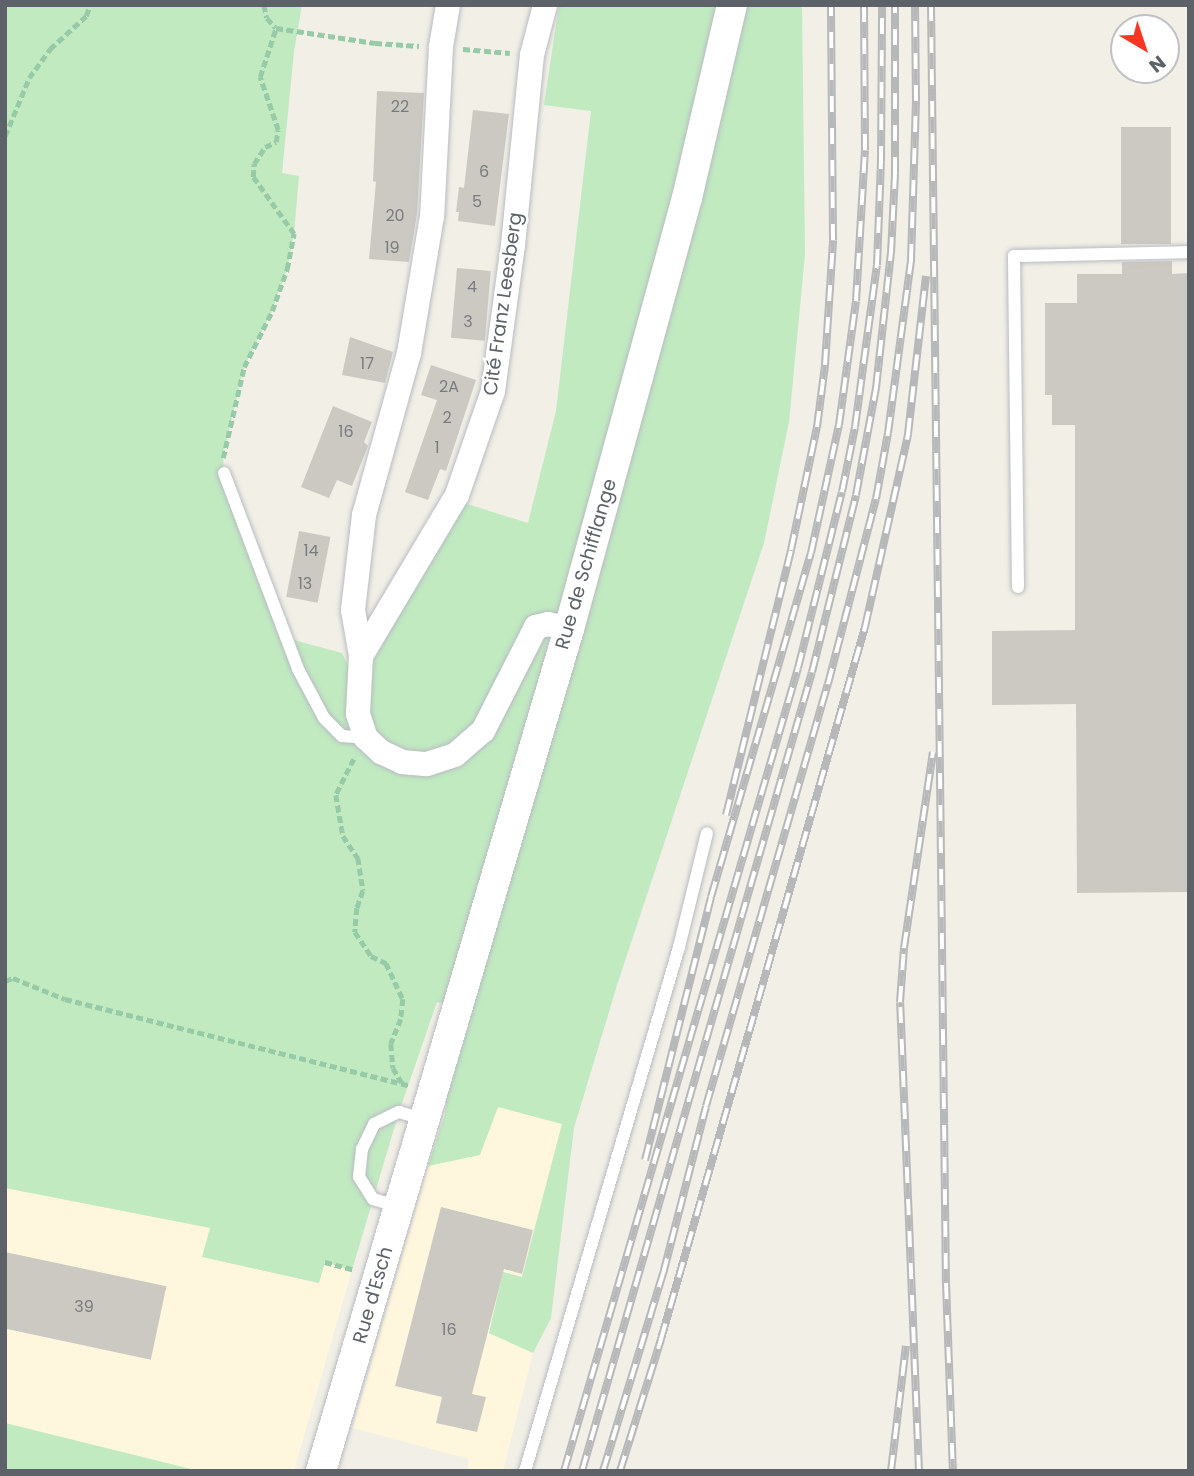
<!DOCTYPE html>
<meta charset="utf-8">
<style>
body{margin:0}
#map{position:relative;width:1194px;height:1476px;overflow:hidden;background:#f1efe6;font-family:Poppins,sans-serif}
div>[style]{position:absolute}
.commercial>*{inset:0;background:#fff7dd}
.green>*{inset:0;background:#c1eac1}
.building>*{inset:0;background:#ccc9c3;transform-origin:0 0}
.path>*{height:4.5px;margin-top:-2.25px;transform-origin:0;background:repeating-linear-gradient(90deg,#97caa6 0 7px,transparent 0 10.5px)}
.roads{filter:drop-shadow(0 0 2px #b8bcc1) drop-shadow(0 0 2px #b8bcc1)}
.service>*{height:12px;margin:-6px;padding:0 6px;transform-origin:6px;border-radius:6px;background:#fff}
.minor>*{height:24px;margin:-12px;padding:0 12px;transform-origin:12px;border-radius:12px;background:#fff}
.tertiary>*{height:30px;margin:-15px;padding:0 15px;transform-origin:15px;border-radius:15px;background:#fff}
.rail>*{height:8px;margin-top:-4px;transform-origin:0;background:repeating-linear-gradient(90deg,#fff 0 16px,#b7b8b9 0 32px);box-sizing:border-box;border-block:2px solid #b7b8b9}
span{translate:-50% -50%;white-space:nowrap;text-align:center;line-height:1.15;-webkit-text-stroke:5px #fff;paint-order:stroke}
.number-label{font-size:16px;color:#797c7f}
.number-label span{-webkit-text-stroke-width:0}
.street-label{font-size:19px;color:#5d6268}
.frame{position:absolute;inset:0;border:7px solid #5d6268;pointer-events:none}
.north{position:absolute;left:1110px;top:14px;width:70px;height:70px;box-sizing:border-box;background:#fff;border:2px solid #bec0c3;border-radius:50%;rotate:141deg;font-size:19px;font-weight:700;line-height:28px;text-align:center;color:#5d6268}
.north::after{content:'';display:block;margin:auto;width:24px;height:32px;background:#f93524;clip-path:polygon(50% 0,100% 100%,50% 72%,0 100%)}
</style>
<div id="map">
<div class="commercial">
<div style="clip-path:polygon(498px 1106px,562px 1124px,521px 1277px,504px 1272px,489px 1333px,533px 1353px,503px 1471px,467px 1471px,469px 1459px,353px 1428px,428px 1166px,480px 1155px)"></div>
<div style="clip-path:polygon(5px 1188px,211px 1228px,203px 1257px,318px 1283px,325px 1262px,352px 1270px,294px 1471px,199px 1471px,5px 1423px)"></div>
</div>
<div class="green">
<div style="clip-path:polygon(5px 5px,302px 5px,294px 52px,282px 173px,299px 176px,294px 234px,287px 269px,272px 311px,244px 367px,223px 456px,224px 473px,279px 636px,342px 653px,358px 687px,464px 503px,528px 523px,556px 411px,591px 111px,544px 105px,559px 5px,802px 5px,805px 255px,789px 422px,764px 543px,618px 982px,574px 1128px,551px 1318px,533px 1353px,489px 1333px,503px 1272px,522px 1277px,562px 1124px,498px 1107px,480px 1155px,428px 1166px,445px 1114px,456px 1007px,437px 1002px,399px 1112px,352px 1270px,325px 1262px,319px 1283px,202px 1257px,210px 1228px,5px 1188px)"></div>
<div style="clip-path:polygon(5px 1423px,199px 1471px,5px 1471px)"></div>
</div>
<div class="building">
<div style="clip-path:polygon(377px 91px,424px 93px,417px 214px,409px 262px,369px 259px,376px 182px,373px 181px)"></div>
<div style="clip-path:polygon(473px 110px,509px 114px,495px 226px,458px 221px,459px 212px,456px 212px,459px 187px,464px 188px)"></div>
<div style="left:1171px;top:127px;width:117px;height:50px;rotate:90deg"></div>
<div style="clip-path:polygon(1172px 261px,1172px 274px,1189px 273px,1189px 892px,1077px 893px,1076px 704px,992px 705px,992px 631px,1075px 630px,1075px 425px,1052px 425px,1052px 395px,1045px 395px,1045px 303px,1077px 303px,1077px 274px,1122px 274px,1122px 262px)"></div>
<div style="left:457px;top:268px;width:34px;height:70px;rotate:5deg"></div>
<div style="clip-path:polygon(350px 337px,393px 352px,385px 383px,342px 375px)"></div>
<div style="clip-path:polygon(431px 365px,476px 380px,446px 471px,440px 469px,428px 500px,405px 492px,437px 400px,421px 395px)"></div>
<div style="clip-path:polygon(333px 406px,372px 422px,364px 442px,368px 446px,352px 486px,337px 480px,329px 498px,301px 487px)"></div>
<div style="left:299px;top:531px;width:32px;height:67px;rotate:11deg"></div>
<div style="clip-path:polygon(441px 1207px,533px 1230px,522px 1274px,504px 1269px,472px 1394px,486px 1397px,477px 1432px,436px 1423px,442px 1397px,395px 1386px)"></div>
<div style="left:5px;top:1252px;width:165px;height:75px;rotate:12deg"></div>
</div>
<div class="path">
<div style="left:264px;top:5px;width:13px;rotate:77deg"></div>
<div style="left:267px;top:18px;width:13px;rotate:48deg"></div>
<div style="left:276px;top:28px;width:100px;rotate:8.6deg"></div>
<div style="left:375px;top:43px;width:44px;rotate:3.9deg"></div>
<div style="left:463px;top:49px;width:47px;rotate:4.9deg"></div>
<div style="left:5px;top:136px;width:63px;rotate:-67.5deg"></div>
<div style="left:29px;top:78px;width:36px;rotate:-54deg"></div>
<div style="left:50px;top:49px;width:49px;rotate:-42.5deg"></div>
<div style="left:86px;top:16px;width:12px;rotate:-70deg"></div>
<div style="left:223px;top:458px;width:93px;rotate:-77deg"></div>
<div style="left:244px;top:367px;width:63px;rotate:-63.4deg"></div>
<div style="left:272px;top:311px;width:45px;rotate:-70.3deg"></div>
<div style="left:287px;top:269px;width:36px;rotate:-79deg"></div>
<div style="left:294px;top:234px;width:70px;rotate:-125.7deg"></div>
<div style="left:253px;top:177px;width:13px;rotate:-86deg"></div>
<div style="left:254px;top:164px;width:20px;rotate:-57deg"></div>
<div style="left:265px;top:147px;width:12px;rotate:-24deg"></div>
<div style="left:276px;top:142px;width:12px;rotate:-81deg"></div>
<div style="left:278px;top:130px;width:56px;rotate:-108.8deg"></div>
<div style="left:260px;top:77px;width:52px;rotate:-71.9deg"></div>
<div style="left:354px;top:759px;width:40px;rotate:116.6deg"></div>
<div style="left:336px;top:795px;width:42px;rotate:80.3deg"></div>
<div style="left:343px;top:836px;width:27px;rotate:56deg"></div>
<div style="left:358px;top:858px;width:33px;rotate:81deg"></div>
<div style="left:363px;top:891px;width:18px;rotate:109deg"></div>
<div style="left:357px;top:908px;width:24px;rotate:95deg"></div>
<div style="left:355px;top:932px;width:29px;rotate:56deg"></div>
<div style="left:371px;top:956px;width:17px;rotate:25deg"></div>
<div style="left:386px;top:963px;width:40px;rotate:65deg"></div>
<div style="left:403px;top:999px;width:20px;rotate:96deg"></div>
<div style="left:401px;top:1019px;width:27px;rotate:112deg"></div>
<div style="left:391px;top:1044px;width:24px;rotate:85deg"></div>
<div style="left:393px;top:1068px;width:17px;rotate:59deg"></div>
<div style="left:5px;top:981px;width:9px;rotate:-21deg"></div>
<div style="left:13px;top:978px;width:56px;rotate:22deg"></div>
<div style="left:65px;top:999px;width:354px;rotate:14.1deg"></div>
<div style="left:325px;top:1262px;width:31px;rotate:15deg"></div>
</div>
<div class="roads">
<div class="service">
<div style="left:224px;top:473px;width:210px;rotate:69.3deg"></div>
<div style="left:298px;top:669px;width:55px;rotate:62deg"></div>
<div style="left:324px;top:718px;width:25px;rotate:45deg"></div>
<div style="left:342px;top:736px;width:24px;rotate:5deg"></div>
<div style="left:1018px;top:587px;width:331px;rotate:-90.7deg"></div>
<div style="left:1014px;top:256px;width:175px;rotate:-1.3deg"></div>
<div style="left:399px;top:1207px;width:27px;rotate:-163deg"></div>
<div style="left:373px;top:1199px;width:26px;rotate:-122deg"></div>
<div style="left:359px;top:1177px;width:28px;rotate:-84deg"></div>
<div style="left:362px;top:1149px;width:28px;rotate:-64deg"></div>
<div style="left:374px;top:1124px;width:28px;rotate:-26deg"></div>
<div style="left:399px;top:1112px;width:26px;rotate:16deg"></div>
<div style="left:525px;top:1471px;width:546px;rotate:-73.62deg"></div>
<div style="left:679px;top:947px;width:117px;rotate:-76.2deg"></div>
</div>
<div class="minor">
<div style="left:448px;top:5px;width:43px;rotate:99.5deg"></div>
<div style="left:441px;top:47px;width:169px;rotate:93deg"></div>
<div style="left:432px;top:216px;width:139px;rotate:99.5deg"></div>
<div style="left:409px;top:353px;width:168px;rotate:105.5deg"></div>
<div style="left:364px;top:515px;width:96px;rotate:96.6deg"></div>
<div style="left:353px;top:610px;width:47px;rotate:80.1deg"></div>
<div style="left:361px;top:656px;width:58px;rotate:93deg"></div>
<div style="left:358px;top:714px;width:25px;rotate:72deg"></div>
<div style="left:366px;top:738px;width:21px;rotate:43deg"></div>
<div style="left:381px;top:752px;width:23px;rotate:25deg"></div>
<div style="left:402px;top:762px;width:25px;rotate:5deg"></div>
<div style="left:427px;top:764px;width:29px;rotate:-18deg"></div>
<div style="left:455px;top:755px;width:37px;rotate:-41deg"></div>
<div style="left:483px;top:731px;width:117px;rotate:-63deg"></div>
<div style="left:536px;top:627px;width:12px;rotate:-14deg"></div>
<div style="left:548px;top:624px;width:22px;rotate:13deg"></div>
<div style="left:361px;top:656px;width:187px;rotate:-59.2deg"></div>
<div style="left:457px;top:495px;width:110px;rotate:-70.9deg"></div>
<div style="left:493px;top:391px;width:147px;rotate:-82.2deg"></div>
<div style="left:513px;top:245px;width:191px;rotate:-84.3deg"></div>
<div style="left:532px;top:55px;width:52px;rotate:-75.4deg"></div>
</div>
<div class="tertiary">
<div style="left:321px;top:1471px;width:878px;rotate:-73.59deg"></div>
<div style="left:569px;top:629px;width:447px;rotate:-74.7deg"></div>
<div style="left:687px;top:198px;width:198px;rotate:-76.9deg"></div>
</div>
</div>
<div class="rail">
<div style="left:931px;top:5px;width:1278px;rotate:89.33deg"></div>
<div style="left:946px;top:1283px;width:188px;rotate:87.9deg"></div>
<div style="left:726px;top:815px;width:273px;rotate:-76.2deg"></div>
<div style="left:791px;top:550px;width:126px;rotate:-78.1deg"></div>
<div style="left:817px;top:427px;width:63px;rotate:-82.6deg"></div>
<div style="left:825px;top:365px;width:125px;rotate:-86.3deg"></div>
<div style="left:833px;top:240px;width:235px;rotate:-90.5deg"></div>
<div style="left:645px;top:1160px;width:271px;rotate:-75.9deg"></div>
<div style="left:711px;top:897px;width:358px;rotate:-73.8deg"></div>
<div style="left:811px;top:553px;width:131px;rotate:-77.7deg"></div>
<div style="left:839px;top:425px;width:125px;rotate:-82.2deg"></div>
<div style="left:856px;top:301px;width:151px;rotate:-86.6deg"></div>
<div style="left:865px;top:150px;width:145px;rotate:-90.4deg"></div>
<div style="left:564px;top:1471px;width:836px;rotate:-73.75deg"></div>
<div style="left:798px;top:668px;width:181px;rotate:-76deg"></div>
<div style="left:842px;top:492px;width:66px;rotate:-78.7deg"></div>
<div style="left:855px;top:427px;width:163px;rotate:-82.3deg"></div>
<div style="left:877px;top:265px;width:103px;rotate:-87.8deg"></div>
<div style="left:881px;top:162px;width:157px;rotate:-89.6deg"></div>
<div style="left:582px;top:1471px;width:831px;rotate:-73.94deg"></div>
<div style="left:812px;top:672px;width:182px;rotate:-76deg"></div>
<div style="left:856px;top:495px;width:109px;rotate:-79.4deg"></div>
<div style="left:876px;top:388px;width:136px;rotate:-83.7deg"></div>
<div style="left:891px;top:253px;width:80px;rotate:-87.1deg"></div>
<div style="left:895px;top:173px;width:168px;rotate:-90deg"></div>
<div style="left:603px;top:1471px;width:206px;rotate:-73.1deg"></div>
<div style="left:663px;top:1274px;width:173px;rotate:-75.6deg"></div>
<div style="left:706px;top:1106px;width:439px;rotate:-73.9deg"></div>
<div style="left:828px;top:684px;width:191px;rotate:-75.5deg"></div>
<div style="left:876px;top:499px;width:67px;rotate:-79.7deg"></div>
<div style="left:888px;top:433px;width:175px;rotate:-82.4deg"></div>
<div style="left:911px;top:260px;width:159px;rotate:-88.2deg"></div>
<div style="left:916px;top:101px;width:96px;rotate:-90.6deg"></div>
<div style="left:620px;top:1471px;width:138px;rotate:-72.7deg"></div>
<div style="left:661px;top:1339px;width:741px;rotate:-74.01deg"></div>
<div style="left:865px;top:627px;width:198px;rotate:-77.4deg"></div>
<div style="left:908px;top:434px;width:159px;rotate:-83.5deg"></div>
<div style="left:891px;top:1471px;width:126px;rotate:-83.2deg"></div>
<div style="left:919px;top:1471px;width:469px;rotate:-92.3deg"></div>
<div style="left:900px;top:1002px;width:54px;rotate:-85.8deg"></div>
<div style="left:904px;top:948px;width:198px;rotate:-81.6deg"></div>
</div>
<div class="number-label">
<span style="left:400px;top:107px">22</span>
<span style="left:484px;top:172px">6</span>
<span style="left:477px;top:202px">5</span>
<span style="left:395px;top:216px">20</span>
<span style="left:392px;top:248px">19</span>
<span style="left:472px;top:287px">4</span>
<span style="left:468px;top:322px">3</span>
<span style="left:367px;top:364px">17</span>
<span style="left:449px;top:387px">2A</span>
<span style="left:447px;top:418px">2</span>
<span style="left:346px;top:432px">16</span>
<span style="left:437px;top:448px">1</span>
<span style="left:311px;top:551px">14</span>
<span style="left:305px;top:584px">13</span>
<span style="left:84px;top:1307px">39</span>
<span style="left:449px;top:1330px">16</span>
</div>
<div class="street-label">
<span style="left:503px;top:304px;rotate:-82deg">Cité Franz Leesberg</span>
<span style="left:586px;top:564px;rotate:-74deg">Rue de Schifflange</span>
<span style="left:373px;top:1295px;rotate:-74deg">Rue d'Esch</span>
</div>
<div class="frame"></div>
<div class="north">N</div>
</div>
